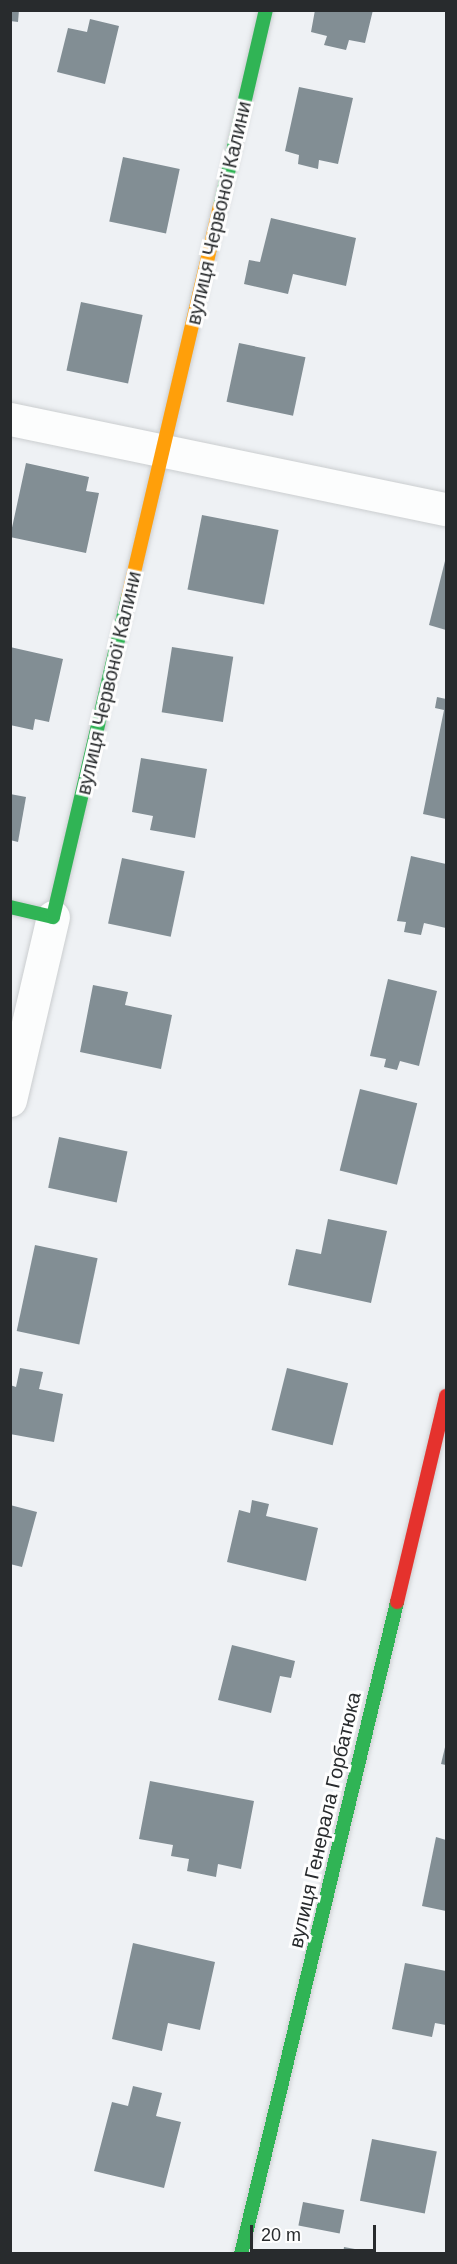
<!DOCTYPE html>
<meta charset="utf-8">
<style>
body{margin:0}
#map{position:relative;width:457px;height:2264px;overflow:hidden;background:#eef1f4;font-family:Arial,sans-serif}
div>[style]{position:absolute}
.building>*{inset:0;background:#828e94;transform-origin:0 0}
.roads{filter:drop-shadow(0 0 2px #cbced0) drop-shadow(0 0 2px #cbced0)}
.street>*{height:33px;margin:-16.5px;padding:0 16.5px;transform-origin:16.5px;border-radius:16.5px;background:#fcfdfd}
.fast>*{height:14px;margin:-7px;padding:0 7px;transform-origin:7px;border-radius:7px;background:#30b455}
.slow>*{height:14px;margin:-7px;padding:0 7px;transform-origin:7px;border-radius:7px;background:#ff9f0a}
.jam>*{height:14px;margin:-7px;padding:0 7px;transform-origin:7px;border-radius:7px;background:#e5322d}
span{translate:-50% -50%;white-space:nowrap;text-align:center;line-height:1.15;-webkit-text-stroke:6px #fefefe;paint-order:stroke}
.street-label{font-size:20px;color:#282b2d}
.frame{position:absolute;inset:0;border:12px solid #282b2d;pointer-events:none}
.scale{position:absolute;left:250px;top:2225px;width:126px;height:27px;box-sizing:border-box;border:3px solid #282b2d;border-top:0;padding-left:8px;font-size:18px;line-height:21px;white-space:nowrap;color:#282b2d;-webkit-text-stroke:4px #fefefe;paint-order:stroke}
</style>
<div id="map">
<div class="building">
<div style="clip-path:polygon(10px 10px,19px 10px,18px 22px,10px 21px)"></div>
<div style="clip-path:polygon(315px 10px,373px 10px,365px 43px,349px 40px,346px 50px,324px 45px,327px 36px,311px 32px)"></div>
<div style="clip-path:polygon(90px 19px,119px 26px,105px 84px,57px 72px,68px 28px,87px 32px)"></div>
<div style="clip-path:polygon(299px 87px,353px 98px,338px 164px,319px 160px,318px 169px,298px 164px,299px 155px,285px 151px)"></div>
<div style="left:123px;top:157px;width:58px;height:66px;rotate:12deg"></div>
<div style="clip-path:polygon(271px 218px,356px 238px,346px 286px,293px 274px,288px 294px,244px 284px,249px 260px,260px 262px)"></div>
<div style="left:81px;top:302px;width:63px;height:70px;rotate:12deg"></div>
<div style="left:239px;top:343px;width:68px;height:60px;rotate:12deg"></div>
<div style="clip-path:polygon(26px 463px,89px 477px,86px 491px,99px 493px,86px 553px,10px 537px)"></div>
<div style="left:202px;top:515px;width:78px;height:76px;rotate:11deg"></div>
<div style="clip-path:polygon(446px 557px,446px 630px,429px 625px)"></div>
<div style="clip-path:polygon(10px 647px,63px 659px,49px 722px,35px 719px,33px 730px,10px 725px)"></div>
<div style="left:172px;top:647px;width:62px;height:66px;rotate:9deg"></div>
<div style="clip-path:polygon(437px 697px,446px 699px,446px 819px,423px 814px,444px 710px,435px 708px)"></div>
<div style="clip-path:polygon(141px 758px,207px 769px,195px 838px,150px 830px,153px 816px,132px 812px)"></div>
<div style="clip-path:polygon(10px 794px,26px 797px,18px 842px,10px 840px)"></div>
<div style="clip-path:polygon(411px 856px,446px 864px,446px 928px,424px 923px,421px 935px,404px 932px,406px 922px,397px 921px)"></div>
<div style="left:122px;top:858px;width:64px;height:67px;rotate:12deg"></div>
<div style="clip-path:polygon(388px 979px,437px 991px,419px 1066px,400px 1061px,397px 1070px,384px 1067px,386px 1059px,370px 1056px)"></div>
<div style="clip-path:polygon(93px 985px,128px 992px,125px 1005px,172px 1015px,161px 1069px,80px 1052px)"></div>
<div style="left:360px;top:1089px;width:59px;height:84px;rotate:14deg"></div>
<div style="left:59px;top:1137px;width:70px;height:52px;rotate:12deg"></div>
<div style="clip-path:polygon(328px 1219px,387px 1231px,371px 1303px,288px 1285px,296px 1249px,321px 1254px)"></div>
<div style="left:35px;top:1245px;width:64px;height:88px;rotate:12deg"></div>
<div style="clip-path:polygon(20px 1368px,43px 1372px,39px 1389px,63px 1394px,54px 1442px,10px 1434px,10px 1385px,16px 1387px)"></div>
<div style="left:287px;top:1368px;width:63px;height:64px;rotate:14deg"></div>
<div style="clip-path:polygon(252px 1500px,269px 1504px,266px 1516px,318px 1528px,306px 1581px,227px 1562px,239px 1510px,250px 1513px)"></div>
<div style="clip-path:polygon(10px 1505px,37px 1512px,22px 1567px,10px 1564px)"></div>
<div style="clip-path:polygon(232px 1645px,295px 1661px,291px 1678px,280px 1676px,271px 1713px,218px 1700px)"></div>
<div style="clip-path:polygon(446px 1743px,446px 1765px,441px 1764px)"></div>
<div style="clip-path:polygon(150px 1781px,254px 1801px,241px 1869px,218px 1864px,216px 1877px,187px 1871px,189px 1859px,171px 1856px,173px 1845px,139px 1839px)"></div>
<div style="clip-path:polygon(436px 1837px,446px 1840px,446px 1911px,422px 1906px)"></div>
<div style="clip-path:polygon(133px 1943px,215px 1962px,200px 2030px,168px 2023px,162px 2051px,112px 2039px)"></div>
<div style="clip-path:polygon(405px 1963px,446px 1971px,446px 2025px,435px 2023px,432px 2037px,392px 2029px)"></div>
<div style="clip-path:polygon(133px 2086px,162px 2093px,156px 2116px,181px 2122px,164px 2188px,94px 2171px,112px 2102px,128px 2106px)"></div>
<div style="left:372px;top:2139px;width:66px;height:63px;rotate:11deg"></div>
<div style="left:303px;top:2202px;width:42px;height:24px;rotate:11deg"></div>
<div style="clip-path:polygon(344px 2247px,371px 2252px,371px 2254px,343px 2254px)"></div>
</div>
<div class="roads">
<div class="street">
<div style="left:10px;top:419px;width:445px;rotate:11.7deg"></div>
<div style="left:10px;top:1100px;width:188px;rotate:-76.8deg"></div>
</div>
<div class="fast">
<div style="left:220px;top:207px;width:202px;rotate:-76.9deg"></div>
<div style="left:10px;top:907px;width:44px;rotate:13.1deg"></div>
<div style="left:53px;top:917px;width:328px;rotate:-76.8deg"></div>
<div style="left:241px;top:2254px;width:670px;rotate:-76.54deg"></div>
</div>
<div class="slow">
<div style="left:128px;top:598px;width:402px;rotate:-76.8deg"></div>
</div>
<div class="jam">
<div style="left:397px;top:1602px;width:212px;rotate:-76.6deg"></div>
</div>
</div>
<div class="street-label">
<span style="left:219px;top:213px;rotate:-77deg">вулиця Червоної Калини</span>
<span style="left:109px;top:683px;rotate:-77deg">вулиця Червоної Калини</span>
<span style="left:325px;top:1820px;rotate:-77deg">вулиця Генерала Горбатюка</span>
</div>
<div class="frame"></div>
<div class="scale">20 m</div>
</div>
